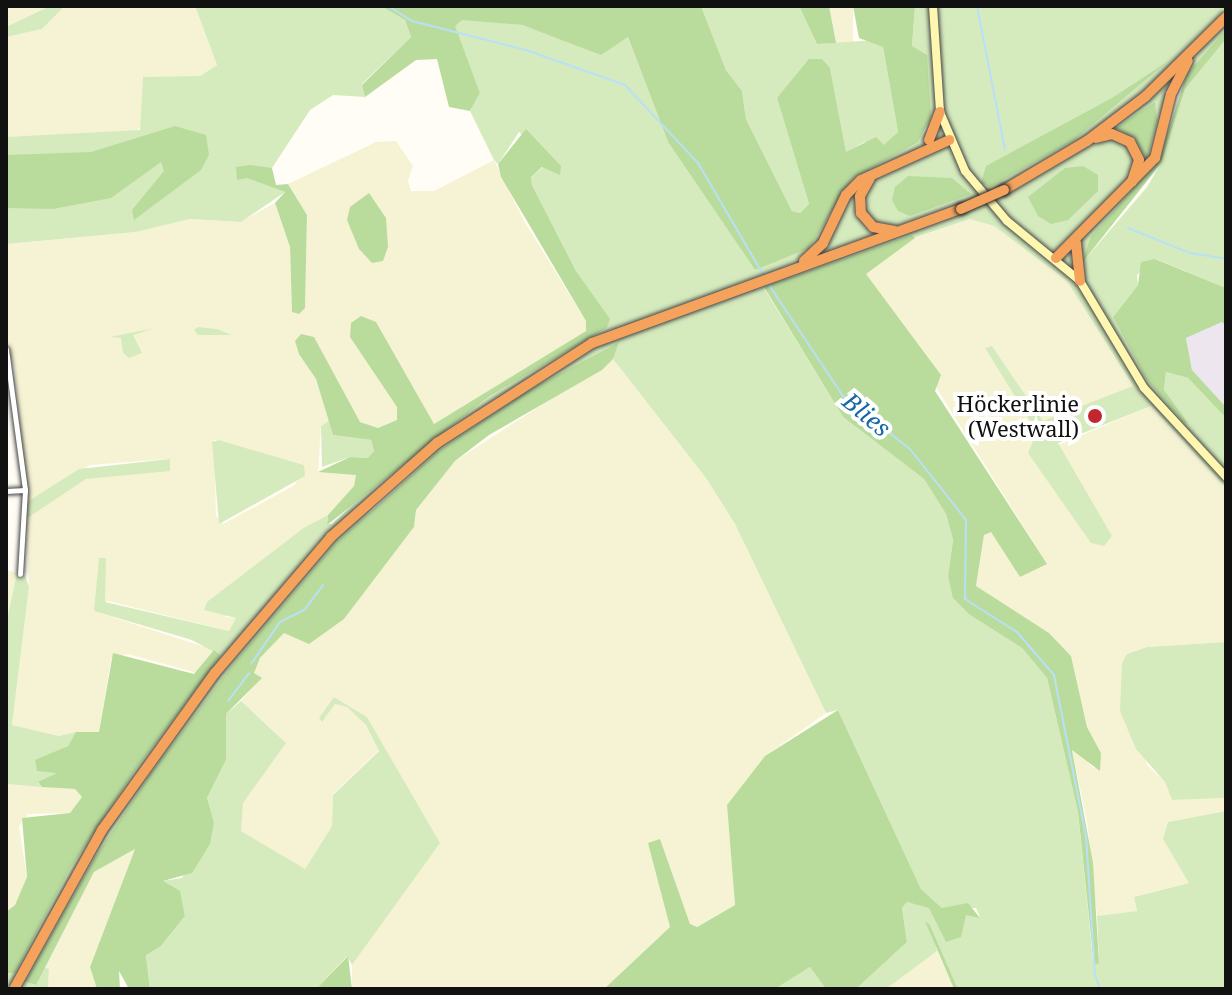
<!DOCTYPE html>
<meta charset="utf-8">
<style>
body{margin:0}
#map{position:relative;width:1232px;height:995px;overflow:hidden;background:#fffdf5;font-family:"Noto Serif",serif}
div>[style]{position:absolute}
.industrial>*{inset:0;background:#eee6ef}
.farmland>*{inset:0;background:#f6f3d4;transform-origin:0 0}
.green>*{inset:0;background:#d5ebbd}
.forest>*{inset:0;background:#b9dc9c}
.stream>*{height:2px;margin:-1px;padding:0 1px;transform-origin:1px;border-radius:1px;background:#b9e0f7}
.roads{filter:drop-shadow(0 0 2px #444) drop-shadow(0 0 2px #444)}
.street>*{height:5px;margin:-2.5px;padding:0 2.5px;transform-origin:2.5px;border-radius:2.5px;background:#fff}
.secondary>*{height:8px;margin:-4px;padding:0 4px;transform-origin:4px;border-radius:4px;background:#fff6b0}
.highway>*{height:10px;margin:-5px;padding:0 5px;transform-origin:5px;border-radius:5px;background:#f5a25d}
.bridges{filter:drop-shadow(0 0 2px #222) drop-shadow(0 0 2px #222)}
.highway-bridge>*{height:10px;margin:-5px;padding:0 5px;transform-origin:5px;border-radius:5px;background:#f5a25d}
.dots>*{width:22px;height:22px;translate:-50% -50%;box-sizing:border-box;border:4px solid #fff;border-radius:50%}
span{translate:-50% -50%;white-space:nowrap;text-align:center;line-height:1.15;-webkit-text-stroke:8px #fff;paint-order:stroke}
.poi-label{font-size:22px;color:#111}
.right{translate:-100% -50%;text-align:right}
.water-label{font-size:24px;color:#1768a6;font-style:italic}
.frame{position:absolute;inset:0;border:8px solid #111;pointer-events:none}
</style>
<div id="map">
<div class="industrial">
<div style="clip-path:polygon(1222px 322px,1226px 326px,1226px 407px,1192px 370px,1186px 338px)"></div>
</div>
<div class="farmland">
<div style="clip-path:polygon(6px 6px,50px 6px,6px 27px)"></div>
<div style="clip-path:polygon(65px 6px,195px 6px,217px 65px,200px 76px,144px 78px,144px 124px,134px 133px,6px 137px,6px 37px,42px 29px)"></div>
<div style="left:829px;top:6px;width:24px;height:38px"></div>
<div style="clip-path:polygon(evenodd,396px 141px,413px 166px,408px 181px,411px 191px,434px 191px,494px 160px,524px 221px,586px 321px,586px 331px,434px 424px,350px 337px,397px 406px,397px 420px,378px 428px,360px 422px,295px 341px,316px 379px,329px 421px,321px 426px,318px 472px,347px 471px,356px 475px,354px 486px,328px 515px,305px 527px,225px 617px,237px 618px,229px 631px,108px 601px,94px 611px,214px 650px,197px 673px,128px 654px,111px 659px,99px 732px,59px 736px,12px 725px,29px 587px,26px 519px,86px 479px,169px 459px,90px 465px,27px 502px,15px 369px,6px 343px,6px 244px,136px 232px,190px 219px,240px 222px,275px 203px,290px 247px,292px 312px,299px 314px,305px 307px,307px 215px,288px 184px,376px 142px,396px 141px,214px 440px,219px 440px,304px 465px,295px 485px,223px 524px,216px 516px,214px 440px)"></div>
<div style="clip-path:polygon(970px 219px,994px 226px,1067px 281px,1133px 387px,1043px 421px,992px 346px,986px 349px,1037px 432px,1056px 446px,1151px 406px,1226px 488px,1226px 642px,1147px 647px,1127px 654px,1147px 765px,1165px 782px,1172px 800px,1226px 798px,1226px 811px,1168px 822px,1189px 883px,1134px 897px,1137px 911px,1097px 916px,1087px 822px,1072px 749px,1078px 749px,1094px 769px,1101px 753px,1087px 727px,1071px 656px,1049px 633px,976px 587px,984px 535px,992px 531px,1047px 564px,865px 274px,915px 238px)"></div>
<div style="clip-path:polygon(613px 359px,706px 478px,735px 524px,826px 713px,765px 756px,727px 805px,735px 905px,696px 927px,690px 924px,660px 840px,649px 843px,670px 927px,604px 989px,352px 989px,352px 965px,439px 842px,367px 717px,334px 697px,322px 721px,335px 704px,347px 707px,366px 725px,379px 750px,333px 794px,332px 826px,305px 869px,253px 843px,241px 831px,242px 803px,286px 743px,241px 701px,261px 678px,254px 673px,260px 658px,284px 633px,344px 619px,414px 527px,416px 510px,455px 461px)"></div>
<div style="clip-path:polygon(6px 570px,17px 573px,6px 624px)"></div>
<div style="clip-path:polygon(6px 784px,75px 789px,82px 797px,70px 813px,28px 814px,19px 826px,27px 878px,15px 905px,6px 912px)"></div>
<div style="clip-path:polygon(135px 849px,90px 967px,97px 989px,48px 989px,49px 969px,43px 967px,94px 872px)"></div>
<div style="clip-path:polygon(937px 951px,954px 989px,886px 989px)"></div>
</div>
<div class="green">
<div style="clip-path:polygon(50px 6px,65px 6px,42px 29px,6px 37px,6px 27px)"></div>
<div style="clip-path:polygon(195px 6px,381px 6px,405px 20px,411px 37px,362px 84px,365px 97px,333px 95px,310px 110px,272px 168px,242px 167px,247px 177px,285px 192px,241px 222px,190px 219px,136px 232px,6px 244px,6px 137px,140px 130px,143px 77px,200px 76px,217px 65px)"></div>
<div style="clip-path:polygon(701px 6px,799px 6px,817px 44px,876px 40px,883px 47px,898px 132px,884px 146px,864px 142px,846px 153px,830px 68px,777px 98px,809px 204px,800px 213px,792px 211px,746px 119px,742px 91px,726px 70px)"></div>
<div style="clip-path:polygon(915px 6px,1226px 6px,1226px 29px,1187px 74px,1174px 100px,1158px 161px,1091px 236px,1087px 257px,1147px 187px,1162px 162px,1185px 89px,1226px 39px,1226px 288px,1156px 259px,1137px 275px,1138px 285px,1113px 317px,1146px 379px,1184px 423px,1164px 390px,1166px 372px,1188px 378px,1226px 418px,1226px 488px,1151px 406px,1058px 443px,1112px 536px,1104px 546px,1091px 543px,1028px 453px,1037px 432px,985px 348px,992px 346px,1043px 421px,1133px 386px,1067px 281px,994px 226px,970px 219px,764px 288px,843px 417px,924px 479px,946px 514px,953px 540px,948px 576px,970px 615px,1022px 648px,1047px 678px,1078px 812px,1093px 960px,1099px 962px,1097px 916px,1137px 911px,1134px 897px,1189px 883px,1163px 839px,1168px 822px,1226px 811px,1226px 989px,958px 989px,930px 925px,937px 951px,886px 989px,856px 989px,907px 942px,902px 908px,907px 902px,980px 917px,976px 908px,942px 908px,921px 889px,838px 710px,826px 713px,735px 524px,706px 478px,613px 359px,617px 343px,529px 390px,437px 452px,378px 502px,233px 664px,151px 773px,95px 856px,25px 982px,36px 985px,43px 967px,49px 969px,48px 989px,6px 989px,6px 973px,15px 973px,70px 869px,136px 769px,221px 656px,192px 640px,94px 611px,99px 558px,106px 558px,105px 602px,229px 631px,236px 618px,204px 610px,207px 602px,305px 527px,328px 515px,327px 524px,332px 524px,375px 483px,488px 397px,607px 328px,609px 319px,576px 271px,532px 185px,531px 177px,543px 167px,555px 171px,519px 132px,498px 164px,494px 160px,470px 111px,480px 93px,454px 26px,462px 19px,522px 25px,601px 54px,628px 37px,668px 142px,755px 270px,830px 218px,841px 191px,852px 179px,917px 142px,927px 129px,930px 102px,912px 46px)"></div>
<div style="clip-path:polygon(198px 327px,217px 329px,232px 335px,198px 335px,194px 330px)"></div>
<div style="clip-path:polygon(155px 328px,133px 335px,142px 353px,129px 358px,123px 353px,121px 338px,110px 337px)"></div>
<div style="clip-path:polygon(329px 421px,333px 435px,371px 440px,374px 451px,369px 458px,350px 457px,322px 467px,321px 426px)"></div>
<div style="clip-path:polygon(219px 440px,304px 465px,305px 476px,219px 524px,212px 442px)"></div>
<div style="clip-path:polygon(170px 459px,170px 471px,86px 479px,26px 519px,27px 502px,79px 469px)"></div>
<div style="clip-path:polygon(17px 573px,25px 575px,29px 587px,12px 725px,59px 736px,76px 732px,68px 746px,35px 761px,58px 773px,38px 783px,42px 787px,6px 784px,6px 624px)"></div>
<div style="clip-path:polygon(1226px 642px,1226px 798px,1172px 800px,1165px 782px,1136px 749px,1120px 711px,1122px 663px,1127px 654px,1147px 647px)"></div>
<div style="clip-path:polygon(334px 697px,367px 717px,440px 843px,352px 965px,347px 956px,316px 989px,150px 989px,146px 954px,161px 946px,185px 916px,181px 898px,162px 881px,182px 878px,214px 822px,207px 798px,226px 760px,226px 714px,241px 701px,286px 743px,243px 803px,241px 831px,305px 869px,332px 826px,333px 795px,379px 751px,366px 725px,347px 707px,335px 704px,322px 722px,319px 718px)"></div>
<div style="clip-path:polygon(810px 967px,826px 989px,775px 989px)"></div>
</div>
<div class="forest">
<div style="clip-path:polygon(381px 6px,701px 6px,726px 70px,742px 91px,746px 119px,792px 211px,800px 213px,809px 204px,777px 98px,809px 59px,822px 59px,830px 68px,846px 152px,876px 137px,884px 145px,898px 132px,883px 47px,859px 38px,853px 6px,915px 6px,912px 46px,927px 55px,931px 117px,918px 142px,852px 179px,809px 248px,755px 270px,668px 142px,628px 37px,601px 55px,522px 25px,462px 20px,455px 26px,480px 93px,470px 111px,449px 107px,437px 59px,416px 60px,365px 97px,362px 85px,411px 37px,405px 20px)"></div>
<div style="clip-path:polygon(799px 6px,829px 6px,836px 43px,817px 44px)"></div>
<div style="clip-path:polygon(1226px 29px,1226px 39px,1185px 89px,1162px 162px,1082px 263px,1091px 236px,1158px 161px,1187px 74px)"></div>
<div style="clip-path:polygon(1167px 62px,1074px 140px,990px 187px,981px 183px,986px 166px,1112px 98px)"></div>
<div style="clip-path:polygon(1155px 102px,1157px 121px,1147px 159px,1134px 138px,1116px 128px)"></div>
<div style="clip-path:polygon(175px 126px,206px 135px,209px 155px,201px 170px,134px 220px,132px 210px,164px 171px,161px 162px,111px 198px,53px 209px,6px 208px,6px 155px,91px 152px)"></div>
<div style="clip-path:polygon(526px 129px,561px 166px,560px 175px,542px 167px,531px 177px,532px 185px,576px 271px,610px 319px,607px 328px,488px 397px,327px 525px,328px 515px,354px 486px,356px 475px,318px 472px,350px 457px,368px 458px,374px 451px,371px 440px,333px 435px,316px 379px,299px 354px,295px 341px,301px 334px,314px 337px,360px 422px,378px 428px,397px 420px,397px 407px,350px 337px,351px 323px,361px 316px,376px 322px,434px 424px,586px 331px,586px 321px,501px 177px,498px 164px)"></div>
<div style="clip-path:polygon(250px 165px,272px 168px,276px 185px,288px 184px,307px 215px,305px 308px,299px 314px,292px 312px,290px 247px,275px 203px,285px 192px,247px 178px,237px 180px,236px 167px)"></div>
<div style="clip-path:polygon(1083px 166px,1098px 175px,1098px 191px,1068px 220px,1051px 224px,1038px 216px,1028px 197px,1065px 168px)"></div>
<div style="clip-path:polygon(908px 176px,952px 178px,971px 194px,910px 216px,898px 211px,892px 200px,895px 187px)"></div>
<div style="clip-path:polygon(369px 193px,386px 218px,388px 247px,383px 261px,372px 263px,359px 249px,347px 220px,350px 207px)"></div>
<div style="clip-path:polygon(912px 235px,915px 238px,866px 274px,941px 375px,935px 391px,1047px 564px,1020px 577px,991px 532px,984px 535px,976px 586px,1049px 633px,1071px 656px,1087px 727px,1101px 753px,1100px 771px,1072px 750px,1093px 863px,1099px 963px,1094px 965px,1078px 812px,1047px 678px,1022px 648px,970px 615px,953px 598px,948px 576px,953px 540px,946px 514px,924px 479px,843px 417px,764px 287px)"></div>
<div style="clip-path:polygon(1155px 259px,1226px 288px,1226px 326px,1222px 322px,1186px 338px,1192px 370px,1226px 407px,1226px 418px,1188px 378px,1166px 372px,1164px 390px,1188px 423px,1184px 423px,1146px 379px,1113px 317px,1138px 285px,1141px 262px)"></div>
<div style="clip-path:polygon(619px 342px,613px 359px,602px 370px,489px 435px,455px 461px,416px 510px,414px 527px,344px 619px,309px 644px,284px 633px,260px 658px,254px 673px,262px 678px,226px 714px,226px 760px,207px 798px,214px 822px,210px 844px,192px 873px,163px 881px,180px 891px,185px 916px,161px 946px,146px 955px,150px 989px,129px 989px,119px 971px,120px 989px,97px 989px,90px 967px,135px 849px,94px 872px,36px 985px,25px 982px,95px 857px,151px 773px,233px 664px,336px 543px,437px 452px,529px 390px)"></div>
<div style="clip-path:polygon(214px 650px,221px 656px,136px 769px,70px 869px,15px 973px,6px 973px,6px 912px,15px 905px,27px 877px,22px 818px,70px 813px,82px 797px,75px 789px,42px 787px,38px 782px,57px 773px,37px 771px,35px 760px,68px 746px,76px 732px,99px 732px,113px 653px,194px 674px)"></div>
<div style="clip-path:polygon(838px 710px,921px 889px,942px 908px,968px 903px,980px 918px,966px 915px,961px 937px,946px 942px,929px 908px,907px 902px,902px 908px,907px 942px,856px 989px,826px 989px,810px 967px,775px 989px,604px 989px,670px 927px,648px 843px,660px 839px,690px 924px,697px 927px,735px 905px,727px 805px,765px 756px)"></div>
<div style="clip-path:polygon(925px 921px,930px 925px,958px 989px,954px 989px)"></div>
<div style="clip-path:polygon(348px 956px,352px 989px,316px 989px)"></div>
</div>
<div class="stream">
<div style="left:388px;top:6px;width:28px;rotate:32deg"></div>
<div style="left:412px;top:21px;width:118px;rotate:14.3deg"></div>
<div style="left:526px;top:50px;width:105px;rotate:19.5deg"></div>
<div style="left:625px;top:85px;width:107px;rotate:46.9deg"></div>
<div style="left:698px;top:163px;width:131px;rotate:59.7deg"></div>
<div style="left:977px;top:6px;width:147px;rotate:79deg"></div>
<div style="left:1128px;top:228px;width:67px;rotate:22deg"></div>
<div style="left:1190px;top:253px;width:36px;rotate:9deg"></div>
<div style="left:767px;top:282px;width:137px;rotate:56.3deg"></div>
<div style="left:843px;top:396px;width:85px;rotate:38.3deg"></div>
<div style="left:910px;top:449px;width:90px;rotate:51.7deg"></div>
<div style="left:966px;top:520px;width:79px;rotate:90.7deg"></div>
<div style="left:965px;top:599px;width:62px;rotate:32.4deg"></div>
<div style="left:1017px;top:632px;width:57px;rotate:49.3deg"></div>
<div style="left:1054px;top:675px;width:164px;rotate:78.8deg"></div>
<div style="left:1086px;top:836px;width:139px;rotate:86.3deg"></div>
<div style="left:1095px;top:975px;width:15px;rotate:70deg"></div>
<div style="left:251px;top:664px;width:51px;rotate:-55.4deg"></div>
<div style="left:280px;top:622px;width:28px;rotate:-27deg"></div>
<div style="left:305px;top:609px;width:30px;rotate:-53deg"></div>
<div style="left:228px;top:701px;width:35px;rotate:-53deg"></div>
</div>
<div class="roads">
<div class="street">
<div style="left:6px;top:349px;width:142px;rotate:82.3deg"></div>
<div style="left:25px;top:490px;width:84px;rotate:93.4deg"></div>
<div style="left:6px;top:491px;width:19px;rotate:-3deg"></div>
</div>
<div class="secondary">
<div style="left:933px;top:6px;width:106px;rotate:86.2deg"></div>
<div style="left:940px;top:112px;width:64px;rotate:67deg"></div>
<div style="left:965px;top:171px;width:65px;rotate:50deg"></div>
<div style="left:1007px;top:221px;width:94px;rotate:39.4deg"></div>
<div style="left:1080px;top:281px;width:125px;rotate:59.1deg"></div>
<div style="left:1144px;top:388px;width:121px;rotate:47.3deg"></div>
</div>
<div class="highway">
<div style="left:1096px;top:138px;width:16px;rotate:-14deg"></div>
<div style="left:1112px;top:134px;width:20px;rotate:24deg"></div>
<div style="left:1130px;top:142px;width:20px;rotate:63deg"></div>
<div style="left:1139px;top:160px;width:23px;rotate:108deg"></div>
<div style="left:929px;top:140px;width:30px;rotate:-69deg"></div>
<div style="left:870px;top:178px;width:21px;rotate:119deg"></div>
<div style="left:860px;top:196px;width:17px;rotate:87deg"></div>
<div style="left:861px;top:213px;width:18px;rotate:49deg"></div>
<div style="left:873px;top:227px;width:22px;rotate:10deg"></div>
<div style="left:1004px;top:190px;width:96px;rotate:-30.6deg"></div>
<div style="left:1087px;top:141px;width:74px;rotate:-37.3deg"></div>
<div style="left:1146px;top:96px;width:112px;rotate:-44.6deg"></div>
<div style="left:1076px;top:243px;width:38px;rotate:84deg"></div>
<div style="left:1056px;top:258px;width:141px;rotate:-45.3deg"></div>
<div style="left:1155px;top:158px;width:66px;rotate:-76deg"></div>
<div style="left:1171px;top:94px;width:37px;rotate:-63deg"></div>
<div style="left:804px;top:261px;width:26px;rotate:-43deg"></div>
<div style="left:823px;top:243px;width:53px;rotate:-64.4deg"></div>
<div style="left:846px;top:195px;width:21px;rotate:-45deg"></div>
<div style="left:861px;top:180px;width:97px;rotate:-24.4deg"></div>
<div style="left:14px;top:989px;width:182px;rotate:-61deg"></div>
<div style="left:102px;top:830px;width:193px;rotate:-54.3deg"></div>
<div style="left:215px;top:673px;width:179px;rotate:-49.5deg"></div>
<div style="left:331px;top:537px;width:142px;rotate:-41.6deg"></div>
<div style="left:437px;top:443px;width:184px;rotate:-32.8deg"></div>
<div style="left:592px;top:343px;width:393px;rotate:-20deg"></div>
</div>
</div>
<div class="bridges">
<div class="highway-bridge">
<div style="left:961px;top:209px;width:47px;rotate:-23.8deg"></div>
</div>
</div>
<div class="dots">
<div style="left:1095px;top:416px;background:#c4262e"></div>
</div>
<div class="poi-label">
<span class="right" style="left:1079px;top:416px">Höckerlinie<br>(Westwall)</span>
</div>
<div class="water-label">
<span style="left:867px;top:414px;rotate:40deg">Blies</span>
</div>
<div class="frame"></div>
</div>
